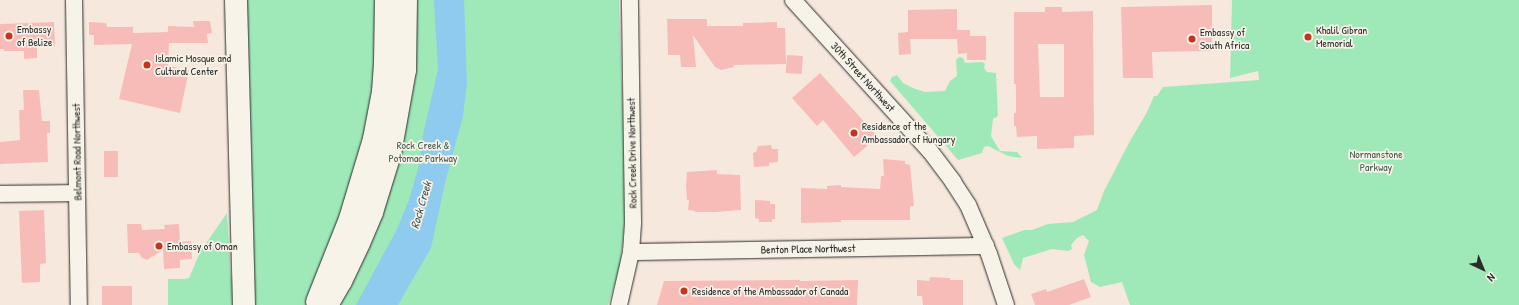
<!DOCTYPE html>
<style>
body{margin:0}
#map{position:relative;width:1519px;height:305px;overflow:hidden;background:#f7e8de;font-family:"Patrick Hand",sans-serif}
div>[style]{position:absolute}
.green>*{inset:0;background:#9fe9b8}
.water>*{inset:0;background:#8fcaef}
.building>*{inset:0;background:#f8bcb8;transform-origin:0 0}
.roads{filter:drop-shadow(0 0 1px #2b2b2b) drop-shadow(0 0 1px #2b2b2b)}
.street>*{height:16px;margin:-8px;padding:0 8px;transform-origin:8px;border-radius:8px;background:#f7f3e8}
.primary>*{height:22px;margin:-11px;padding:0 11px;transform-origin:11px;border-radius:11px;background:#f7f3e8}
.dots>*{width:11px;height:11px;translate:-50% -50%;box-sizing:border-box;border:2px solid #f7f3e8;border-radius:50%}
span{translate:-50% -50%;white-space:nowrap;text-align:center;line-height:1.15;-webkit-text-stroke:3.5px #f7f3e8;paint-order:stroke}
.poi-label{font-size:11px;color:#2b2b2b}
.left{translate:0 -50%;text-align:left}
.street-label{font-size:11px;color:#2b2b2b}
.park-label{font-size:11px;color:#485a4e}
.water-label{font-size:12px;color:#44535c;font-style:italic}
.north{position:absolute;left:1463px;top:249px;width:40px;height:40px;-webkit-text-stroke:3px #f7f3e8;paint-order:stroke;rotate:136deg;font-size:11px;font-weight:700;line-height:16px;text-align:center;color:#2b2b2b}
.north::after{content:'';display:block;margin:auto;width:14px;height:18px;background:#2b2b2b;clip-path:polygon(50% 0,100% 100%,50% 72%,0 100%)}
</style>
<div id="map">
<div class="green">
<div style="clip-path:polygon(243px 0,619px 0,626px 211px,620px 268px,608px 305px,168px 305px,168px 279px,184px 279px,189px 278px,200px 252px,227px 213px,231px 278px,241px 256px)"></div>
<div style="clip-path:polygon(1232px 0,1519px 0,1519px 305px,1130px 305px,1122px 282px,1100px 287px,1091px 282px,1084px 255px,1089px 241px,1083px 235px,1077px 238px,1071px 245px,1072px 249px,1068px 251px,1052px 249px,1023px 258px,1020px 270px,1014px 264px,1002px 238px,1024px 230px,1032px 230px,1048px 224px,1073px 222px,1097px 210px,1104px 191px,1130px 141px,1146px 114px,1154px 96px,1157px 96px,1163px 87px,1259px 80px,1258px 71px,1230px 78px)"></div>
<div style="clip-path:polygon(959px 57px,963px 58px,965px 63px,982px 62px,985px 64px,984px 68px,987px 72px,996px 73px,998px 116px,993px 119px,991px 136px,1000px 151px,1017px 152px,1022px 158px,1008px 156px,988px 146px,984px 147px,982px 153px,958px 160px,890px 81px,892px 77px,897px 75px,903px 83px,913px 88px,925px 92px,945px 91px,950px 81px,957px 76px,956px 60px)"></div>
</div>
<div class="water">
<div style="clip-path:polygon(434px 0,464px 0,467px 83px,463px 116px,445px 183px,431px 248px,398px 305px,356px 305px,397px 229px,409px 200px,419px 165px,423px 135px,438px 69px)"></div>
</div>
<div class="building">
<div style="clip-path:polygon(1212px 5px,1212px 51px,1152px 52px,1153px 78px,1123px 78px,1121px 7px)"></div>
<div style="clip-path:polygon(evenodd,1045px 7px,1062px 7px,1062px 12px,1093px 11px,1094px 135px,1074px 136px,1074px 148px,1037px 149px,1037px 136px,1017px 137px,1016px 126px,1014px 126px,1014px 113px,1016px 113px,1016px 84px,1014px 84px,1014px 12px,1045px 12px,1045px 7px,1038px 44px,1064px 44px,1064px 97px,1040px 97px,1038px 44px)"></div>
<div style="clip-path:polygon(957px 9px,957px 30px,970px 30px,970px 36px,986px 36px,986px 60px,967px 60px,967px 53px,958px 54px,957px 39px,910px 39px,911px 54px,899px 55px,898px 33px,908px 32px,908px 10px)"></div>
<div style="clip-path:polygon(667px 19px,707px 19px,707px 26px,743px 26px,743px 23px,777px 22px,777px 28px,785px 28px,786px 64px,733px 65px,734px 67px,721px 70px,715px 67px,693px 35px,696px 67px,681px 67px,680px 55px,668px 55px)"></div>
<div style="clip-path:polygon(193px 21px,210px 21px,212px 33px,207px 34px,208px 43px,169px 43px,168px 66px,189px 70px,180px 113px,119px 99px,132px 44px,94px 45px,94px 35px,89px 35px,89px 22px,106px 23px,107px 27px,133px 27px,133px 33px,168px 32px,168px 26px,194px 27px)"></div>
<div style="clip-path:polygon(54px 22px,55px 46px,37px 46px,37px 58px,24px 59px,24px 51px,4px 51px,4px 49px,0 49px,0 24px)"></div>
<div style="left:787px;top:55px;width:16px;height:18px;rotate:4deg"></div>
<div style="clip-path:polygon(820px 73px,878px 137px,854px 157px,823px 120px,817px 126px,792px 98px)"></div>
<div style="clip-path:polygon(23px 90px,39px 90px,42px 121px,50px 121px,50px 133px,47px 133px,48px 162px,0 164px,0 142px,20px 140px,19px 110px,24px 110px)"></div>
<div style="clip-path:polygon(771px 145px,772px 149px,778px 149px,778px 162px,769px 163px,769px 166px,754px 167px,753px 153px,756px 152px,758px 146px)"></div>
<div style="left:104px;top:151px;width:14px;height:26px"></div>
<div style="clip-path:polygon(883px 159px,905px 161px,905px 164px,910px 165px,914px 206px,910px 206px,910px 220px,841px 220px,841px 222px,801px 223px,801px 188px,827px 189px,827px 186px,841px 185px,841px 187px,880px 189px,881px 176px,884px 176px)"></div>
<div style="clip-path:polygon(717px 170px,717px 174px,740px 175px,741px 210px,716px 212px,695px 212px,695px 211px,688px 210px,689px 200px,687px 200px,686px 185px,687px 172px)"></div>
<div style="clip-path:polygon(755px 200px,770px 201px,770px 204px,775px 204px,775px 219px,772px 219px,772px 222px,759px 222px,759px 219px,755px 218px)"></div>
<div style="clip-path:polygon(44px 210px,46px 263px,40px 264px,40px 282px,22px 283px,19px 211px)"></div>
<div style="clip-path:polygon(127px 224px,141px 224px,142px 230px,165px 229px,164px 225px,179px 224px,180px 242px,191px 241px,192px 259px,180px 260px,180px 268px,164px 269px,163px 250px,147px 260px,142px 258px,139px 253px,128px 253px)"></div>
<div style="clip-path:polygon(930px 277px,950px 278px,950px 280px,963px 280px,963px 305px,923px 305px,922px 296px,917px 296px,917px 280px,929px 281px)"></div>
<div style="clip-path:polygon(1084px 279px,1091px 297px,1069px 305px,1035px 305px,1031px 294px,1046px 289px,1047px 292px)"></div>
<div style="clip-path:polygon(800px 280px,800px 281px,858px 280px,857px 305px,657px 305px,664px 281px)"></div>
<div style="left:102px;top:286px;width:30px;height:19px"></div>
</div>
<div class="roads">
<div class="street">
<div style="left:74px;top:0;width:305px;rotate:89.1deg"></div>
<div style="left:793px;top:0;width:204px;rotate:47.8deg"></div>
<div style="left:930px;top:151px;width:39px;rotate:53deg"></div>
<div style="left:953px;top:182px;width:27px;rotate:57deg"></div>
<div style="left:968px;top:205px;width:53px;rotate:66.8deg"></div>
<div style="left:989px;top:254px;width:54px;rotate:71.6deg"></div>
<div style="left:0;top:194px;width:77px;rotate:-0.7deg"></div>
<div style="left:631px;top:252px;width:355px;rotate:-1deg"></div>
<div style="left:619px;top:305px;width:54px;rotate:-77.2deg"></div>
<div style="left:631px;top:252px;width:30px;rotate:-86deg"></div>
<div style="left:633px;top:222px;width:222px;rotate:-90.8deg"></div>
</div>
<div class="primary">
<div style="left:236px;top:0;width:305px;rotate:88.5deg"></div>
<div style="left:317px;top:302px;width:89px;rotate:-68.3deg"></div>
<div style="left:350px;top:219px;width:84px;rotate:-73.3deg"></div>
<div style="left:374px;top:139px;width:48px;rotate:-79.2deg"></div>
<div style="left:383px;top:92px;width:29px;rotate:-86deg"></div>
<div style="left:385px;top:63px;width:63px;rotate:-89.1deg"></div>
<div style="left:327px;top:305px;width:28px;rotate:-60deg"></div>
<div style="left:341px;top:281px;width:42px;rotate:-64.7deg"></div>
<div style="left:359px;top:243px;width:34px;rotate:-67deg"></div>
<div style="left:372px;top:212px;width:61px;rotate:-72.8deg"></div>
<div style="left:390px;top:154px;width:85px;rotate:-79.9deg"></div>
<div style="left:405px;top:70px;width:70px;rotate:-89.2deg"></div>
</div>
</div>
<div class="dots">
<div style="left:9px;top:36px;background:#c8321e"></div>
<div style="left:1308px;top:37px;background:#c8321e"></div>
<div style="left:1192px;top:39px;background:#c8321e"></div>
<div style="left:147px;top:65px;background:#c8321e"></div>
<div style="left:854px;top:133px;background:#c8321e"></div>
<div style="left:159px;top:246px;background:#c8321e"></div>
<div style="left:684px;top:291px;background:#c8321e"></div>
</div>
<div class="poi-label">
<span class="left" style="left:17px;top:36px">Embassy<br>of Belize</span>
<span class="left" style="left:1316px;top:37px">Khalil Gibran<br>Memorial</span>
<span class="left" style="left:1200px;top:39px">Embassy of<br>South Africa</span>
<span class="left" style="left:155px;top:65px">Islamic Mosque and<br>Cultural Center</span>
<span class="left" style="left:862px;top:133px">Residence of the<br>Ambassador of Hungary</span>
<span class="left" style="left:167px;top:246px">Embassy of Oman</span>
<span class="left" style="left:692px;top:291px">Residence of the Ambassador of Canada</span>
</div>
<div class="street-label">
<span style="left:863px;top:77px;rotate:48deg">30th Street Northwest</span>
<span style="left:77px;top:152px;rotate:-91deg">Belmont Road Northwest</span>
<span style="left:632px;top:153px;rotate:-91deg">Rock Creek Drive Northwest</span>
<span style="left:808px;top:249px;rotate:-1deg">Benton Place Northwest</span>
</div>
<div class="park-label">
<span style="left:423px;top:152px">Rock Creek &amp;<br>Potomac Parkway</span>
<span style="left:1376px;top:161px">Normanstone<br>Parkway</span>
</div>
<div class="water-label">
<span style="left:421px;top:205px;rotate:-74deg">Rock Creek</span>
</div>
<div class="north">N</div>
</div>
